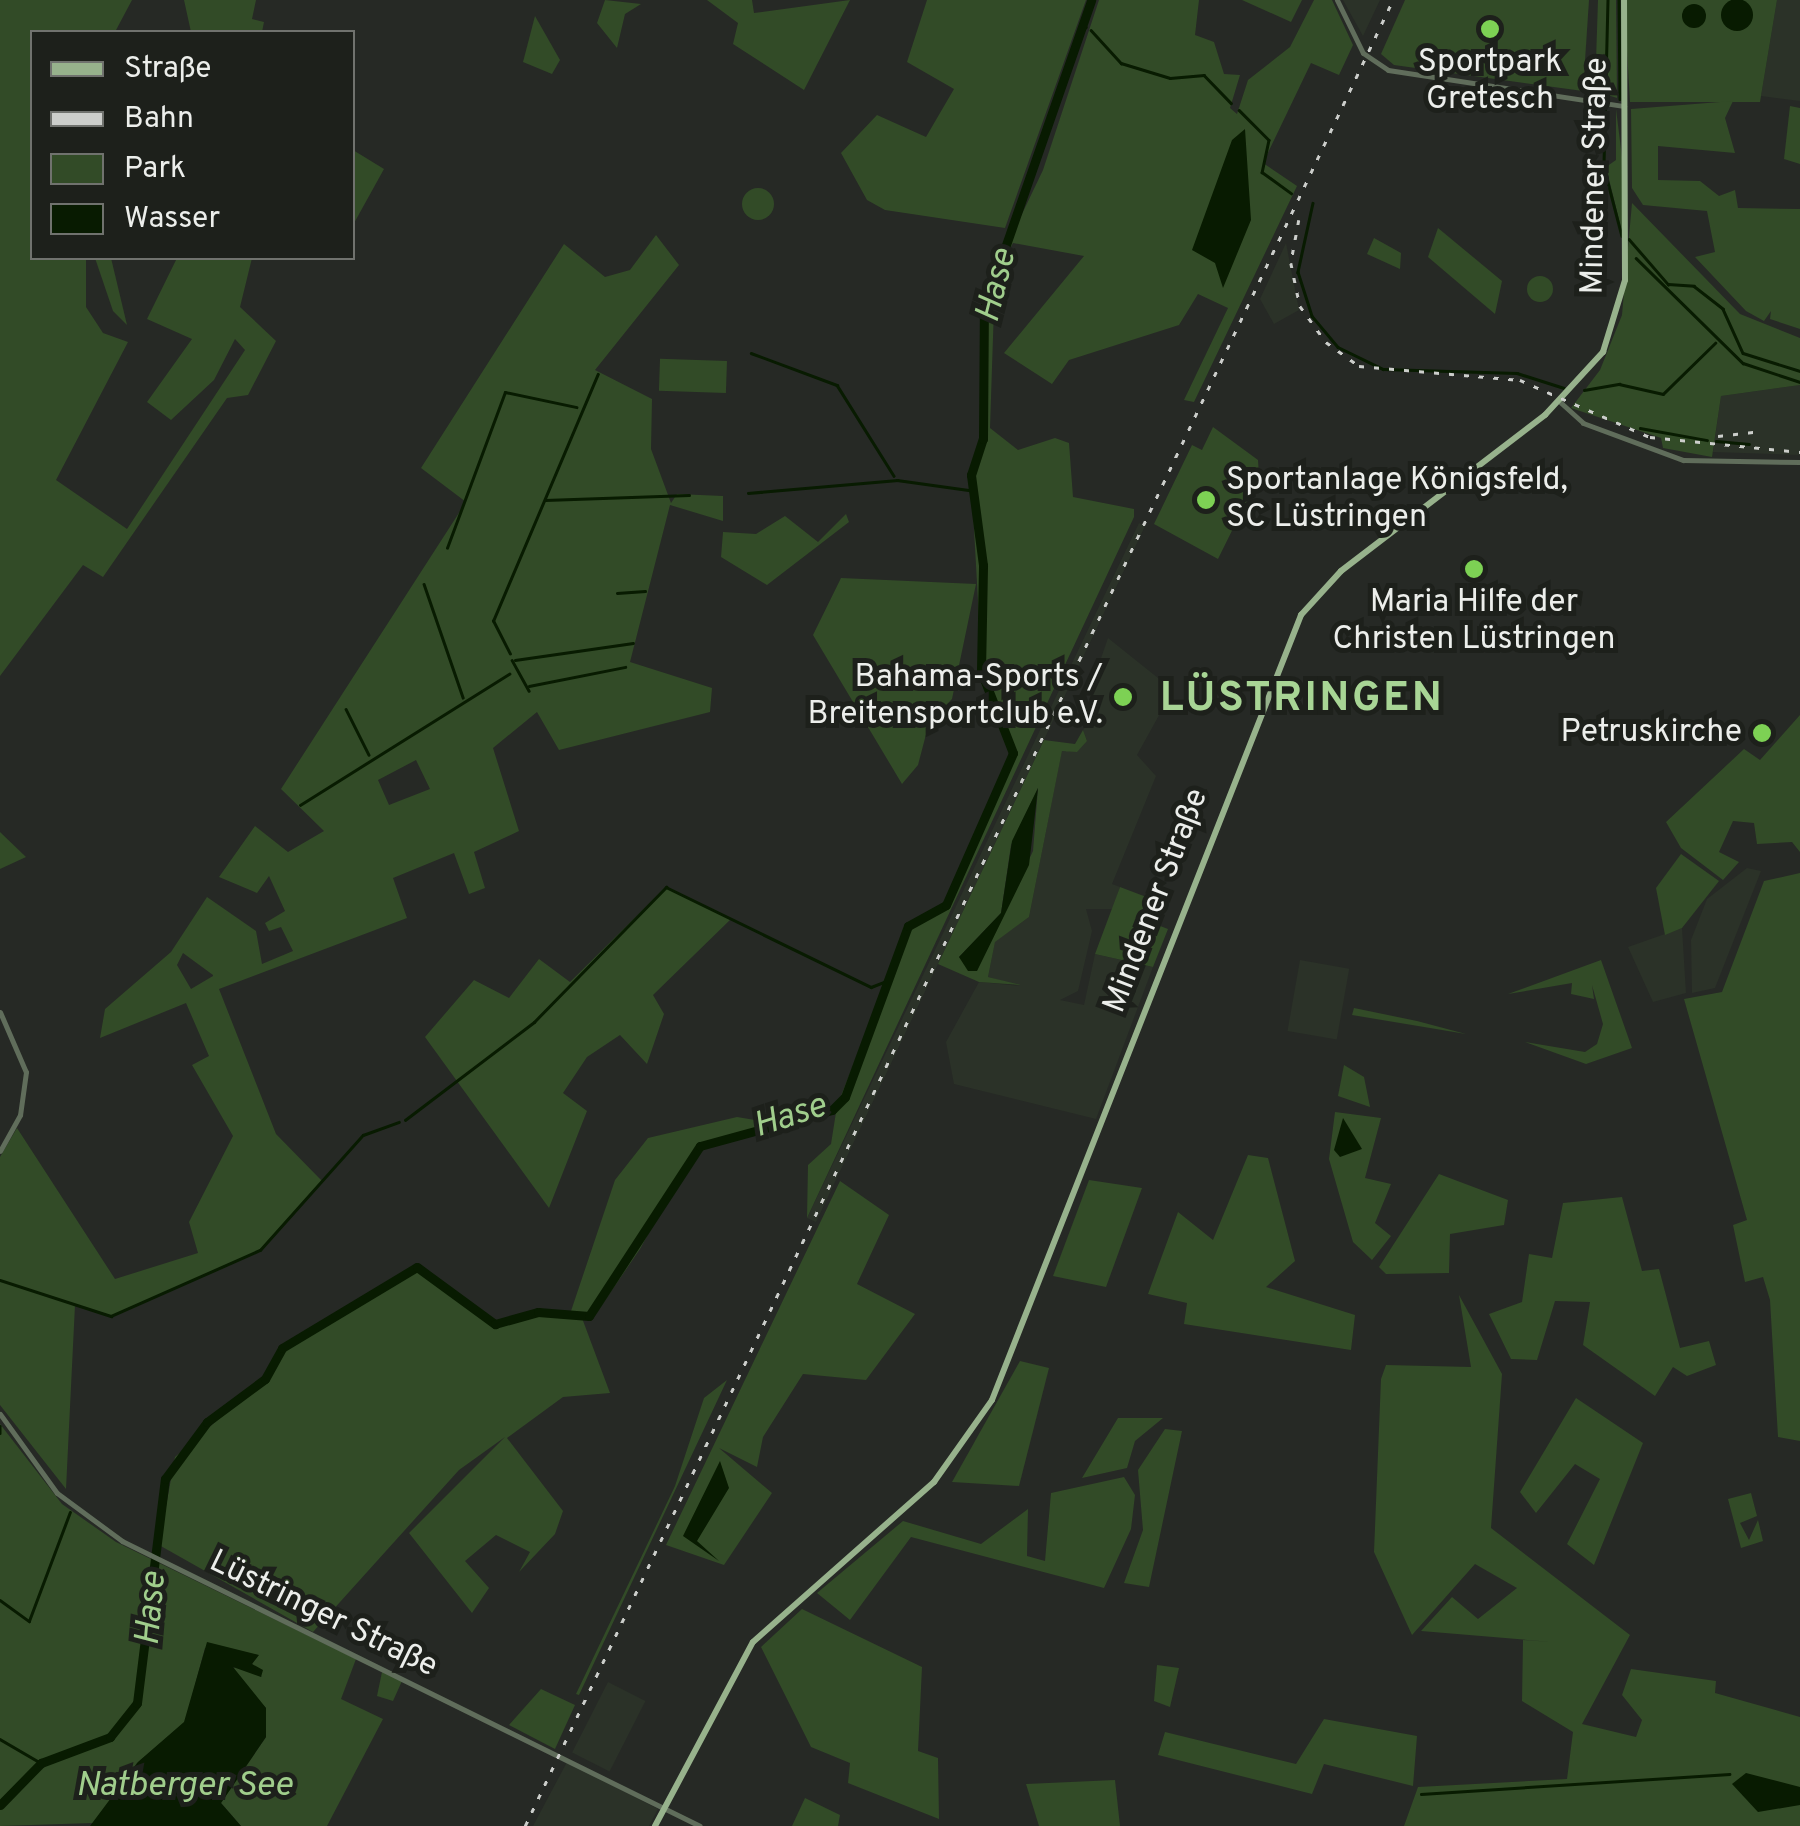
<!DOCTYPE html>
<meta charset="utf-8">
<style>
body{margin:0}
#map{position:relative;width:1800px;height:1826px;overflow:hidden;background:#262925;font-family:Overpass,sans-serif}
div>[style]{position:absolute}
.built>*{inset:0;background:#2b3228;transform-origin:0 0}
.green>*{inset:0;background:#324b27;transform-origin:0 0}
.round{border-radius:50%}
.water>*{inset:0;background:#081b01}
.stream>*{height:2.5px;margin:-1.25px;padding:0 1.25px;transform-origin:1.25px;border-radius:1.25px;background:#081b01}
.river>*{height:9px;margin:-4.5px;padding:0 4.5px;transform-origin:4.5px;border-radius:4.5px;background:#081b01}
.minor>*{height:5px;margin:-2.5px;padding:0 2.5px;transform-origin:2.5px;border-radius:2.5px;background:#606d5b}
.major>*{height:6px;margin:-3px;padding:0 3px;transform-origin:3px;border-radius:3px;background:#97b28c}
.rail>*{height:2.5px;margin-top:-1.25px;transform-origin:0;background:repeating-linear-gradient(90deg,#cccecb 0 5px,transparent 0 15px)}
.dots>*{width:28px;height:28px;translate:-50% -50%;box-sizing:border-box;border:5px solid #1d201b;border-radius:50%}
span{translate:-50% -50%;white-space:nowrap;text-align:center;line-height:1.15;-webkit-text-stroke:10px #1d201b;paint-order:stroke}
.poi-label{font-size:32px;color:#eceeeb}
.left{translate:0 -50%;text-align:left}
.right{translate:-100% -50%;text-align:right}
.street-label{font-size:32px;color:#eceeeb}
.water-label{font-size:35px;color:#a0ce8c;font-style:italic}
.district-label{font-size:42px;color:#a8d595;font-weight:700;letter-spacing:2.5px}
.legend{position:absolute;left:30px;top:30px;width:325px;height:230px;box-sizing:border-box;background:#1d201b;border:2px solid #70726e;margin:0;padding:12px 18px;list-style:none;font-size:30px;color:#eceeeb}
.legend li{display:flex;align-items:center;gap:20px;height:50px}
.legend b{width:50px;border:2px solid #70726e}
</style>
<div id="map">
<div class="built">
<div style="clip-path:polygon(1343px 0,1380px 0,1363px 36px)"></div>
<div style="clip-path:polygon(1777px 0,1800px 0,1800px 101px,1761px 96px)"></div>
<div style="clip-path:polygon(1286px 243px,1299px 310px,1274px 324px,1260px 299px)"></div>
<div style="clip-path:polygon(1800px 385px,1800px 455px,1713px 452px,1721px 396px)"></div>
<div style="clip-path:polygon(1139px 523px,1145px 526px,816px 1222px,807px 1218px)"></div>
<div style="clip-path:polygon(1108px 638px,1173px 690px,1137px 755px,1156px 776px,1112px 884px,1120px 887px,1113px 909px,1086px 909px,1092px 931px,1078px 991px,1060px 1000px,1084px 1005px,1095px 954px,1153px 967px,1096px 1119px,954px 1084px,946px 1042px,979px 982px,1020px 986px,988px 977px,995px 941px,1029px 917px,1062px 750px,1087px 741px,1083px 730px,1096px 713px,1089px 693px)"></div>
<div style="clip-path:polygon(1747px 868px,1761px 871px,1715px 988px,1692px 993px,1691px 940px,1707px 899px)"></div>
<div style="clip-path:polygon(1682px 928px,1686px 993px,1653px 1002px,1628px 947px)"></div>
<div style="left:1300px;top:960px;width:50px;height:72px;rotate:10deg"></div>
<div style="left:608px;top:1682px;width:42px;height:79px;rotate:27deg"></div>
<div style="clip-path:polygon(567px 1762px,658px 1809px,649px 1826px,533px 1826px)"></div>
</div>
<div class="green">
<div style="clip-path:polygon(0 0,132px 0,115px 32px,32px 32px,32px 258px,86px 258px,86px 307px,103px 333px,128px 342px,56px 480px,127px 529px,245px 350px,235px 339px,214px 380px,171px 420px,147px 402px,192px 339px,147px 319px,177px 258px,252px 258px,240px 307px,276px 341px,248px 395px,227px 398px,103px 577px,83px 565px,0 676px)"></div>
<div style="clip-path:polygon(184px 0,256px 0,252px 19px,264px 22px,262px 32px,191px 32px)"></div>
<div style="clip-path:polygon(605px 0,641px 4px,625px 14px,617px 48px,597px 23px)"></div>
<div style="clip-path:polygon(707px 0,752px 0,754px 13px,850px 0,804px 90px,733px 44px,738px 23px)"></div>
<div style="clip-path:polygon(927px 0,1086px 0,1005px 228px,885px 210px,867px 200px,841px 153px,877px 115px,926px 137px,954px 89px,907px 62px)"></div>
<div style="clip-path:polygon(1099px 0,1199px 0,1195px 35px,1214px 42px,1224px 74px,1240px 75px,1230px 108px,1237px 114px,1248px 80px,1290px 47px,1314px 0,1332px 0,1353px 45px,1339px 75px,1311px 63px,1263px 163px,1297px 186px,1194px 402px,1184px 400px,1228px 308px,1198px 294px,1179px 325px,1069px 360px,1052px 384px,1004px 353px,1084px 256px,1013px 243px,995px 277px,990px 428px,1018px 450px,1055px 438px,1069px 443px,1073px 497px,1134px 509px,1134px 517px,807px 1218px,808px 1165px,831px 1144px,837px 1106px,908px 926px,946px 905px,1013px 753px,982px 673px,971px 475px,983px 439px,984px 308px,989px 283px,1043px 170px)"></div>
<div style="clip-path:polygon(1242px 0,1302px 0,1291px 22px)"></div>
<div style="clip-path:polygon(1405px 0,1589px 0,1583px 91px,1394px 65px,1381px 54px)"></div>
<div style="clip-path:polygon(1598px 0,1616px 0,1617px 98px,1595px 91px)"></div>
<div style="clip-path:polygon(1624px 0,1777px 0,1760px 102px,1630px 102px)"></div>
<div style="clip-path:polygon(535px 16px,560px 60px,552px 74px,523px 62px)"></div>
<div style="clip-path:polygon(1733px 101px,1725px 118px,1735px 153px,1658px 146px,1658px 180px,1700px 181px,1719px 196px,1735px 190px,1738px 208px,1800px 209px,1800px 329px,1770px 319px,1771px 311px,1764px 321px,1746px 311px,1695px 257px,1715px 252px,1707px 211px,1643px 205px,1632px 188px,1631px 109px)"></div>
<div style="clip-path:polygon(1790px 106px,1800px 108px,1800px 164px,1784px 159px)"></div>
<div style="clip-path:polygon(1616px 109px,1622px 157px,1622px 232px,1606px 167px,1616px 160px)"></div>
<div style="clip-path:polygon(353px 150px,384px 169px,353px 225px)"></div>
<div class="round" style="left:742px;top:188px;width:32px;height:32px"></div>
<div style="clip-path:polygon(1632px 203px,1740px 314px,1800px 338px,1800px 385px,1721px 396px,1712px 457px,1663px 448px,1661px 438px,1571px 408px,1600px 370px,1622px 315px)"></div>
<div style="clip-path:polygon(1438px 228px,1502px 281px,1495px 314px,1428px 257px)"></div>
<div style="clip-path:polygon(evenodd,656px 235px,679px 265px,595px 370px,652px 399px,651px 449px,671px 503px,677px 494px,723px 496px,723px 521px,670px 505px,630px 662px,712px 688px,710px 712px,559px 750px,537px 712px,493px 748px,519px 831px,474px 852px,485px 888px,469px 894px,454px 853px,393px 878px,407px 918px,219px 989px,276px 1134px,322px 1181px,260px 1250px,111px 1316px,75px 1305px,66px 1489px,0 1405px,0 1157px,17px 1128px,115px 1279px,198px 1253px,189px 1222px,233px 1136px,192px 1065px,209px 1056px,186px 1003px,100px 1038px,105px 1009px,171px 952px,207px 897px,256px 931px,262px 964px,293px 951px,281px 927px,269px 931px,265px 923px,285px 911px,269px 876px,257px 893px,219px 877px,255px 826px,288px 852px,324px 831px,281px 789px,466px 502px,421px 468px,564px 244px,605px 277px,630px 270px,656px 235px,416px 760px,430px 789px,389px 805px,378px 780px,416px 760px,656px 235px,183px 953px,213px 975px,213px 976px,191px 989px,177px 965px,183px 953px)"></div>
<div style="clip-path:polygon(1374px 238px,1401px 253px,1400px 269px,1367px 254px)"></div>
<div style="clip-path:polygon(95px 258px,111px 258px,127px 325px,113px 311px)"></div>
<div class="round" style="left:1527px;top:276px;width:26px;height:26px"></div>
<div style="left:727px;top:361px;width:32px;height:67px;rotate:92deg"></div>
<div style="clip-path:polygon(1213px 427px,1258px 460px,1259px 476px,1218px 559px,1154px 524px,1192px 445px,1202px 450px)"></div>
<div style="clip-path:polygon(846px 514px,849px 522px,767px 585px,721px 557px,723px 532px,756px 534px,785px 516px,818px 542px)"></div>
<div style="clip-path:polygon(841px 578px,976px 584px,952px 699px,929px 723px,918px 765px,902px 784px,813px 635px)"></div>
<div style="clip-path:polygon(1800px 715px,1800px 852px,1792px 842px,1757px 844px,1754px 823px,1733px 821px,1719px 852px,1739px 862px,1723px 880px,1681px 848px,1666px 822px,1744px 749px,1760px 760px)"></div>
<div style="clip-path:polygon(evenodd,1083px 730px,1087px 741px,1077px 752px,1062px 751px,1029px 917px,995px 942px,988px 977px,1021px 985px,979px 982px,938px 964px,1044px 740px,1075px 744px,1083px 730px,1038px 788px,1033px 851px,977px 970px,959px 957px,1001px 913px,1011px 845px,1038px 788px)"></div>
<div style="clip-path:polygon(0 832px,26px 857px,0 869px)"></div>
<div style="clip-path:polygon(1681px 854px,1719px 881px,1682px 928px,1665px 935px,1656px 888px)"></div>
<div style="clip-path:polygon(1800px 873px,1800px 1441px,1778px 1437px,1770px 1300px,1763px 1277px,1745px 1282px,1733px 1225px,1747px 1220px,1684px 999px,1722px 992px,1764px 881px)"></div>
<div style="clip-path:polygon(666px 887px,731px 919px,653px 995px,664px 1014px,647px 1064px,620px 1035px,587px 1057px,563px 1093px,587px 1111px,549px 1208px,425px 1037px,474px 980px,509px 998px,539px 959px,570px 982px)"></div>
<div style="clip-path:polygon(1120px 887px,1149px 898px,1142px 919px,1168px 929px,1153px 967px,1095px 954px)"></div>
<div style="clip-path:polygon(1601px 960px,1632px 1048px,1586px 1064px,1525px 1042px,1585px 1052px,1597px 1044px,1603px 1024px,1592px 985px,1594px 999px,1571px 994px,1572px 983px,1508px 994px)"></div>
<div style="clip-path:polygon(1354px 1008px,1417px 1021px,1466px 1034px,1352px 1015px)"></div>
<div style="clip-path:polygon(1344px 1065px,1364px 1077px,1370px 1107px,1338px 1096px)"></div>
<div style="clip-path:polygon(1335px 1112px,1381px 1118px,1365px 1178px,1391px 1184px,1375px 1223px,1391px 1236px,1372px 1260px,1353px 1242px,1329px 1159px)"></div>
<div style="clip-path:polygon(737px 1117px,773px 1123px,693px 1152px,640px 1249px,597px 1312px,582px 1318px,610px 1393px,563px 1397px,507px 1438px,563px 1511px,555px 1534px,519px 1572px,530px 1552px,496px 1535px,465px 1561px,489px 1588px,472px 1613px,409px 1533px,505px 1437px,459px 1470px,313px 1632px,159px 1545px,175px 1457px,265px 1379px,282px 1348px,417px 1267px,495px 1324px,538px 1312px,569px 1317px,615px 1180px,648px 1138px)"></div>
<div style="clip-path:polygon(1248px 1155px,1268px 1158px,1295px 1261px,1266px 1287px,1355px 1315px,1351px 1350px,1184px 1324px,1187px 1303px,1148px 1294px,1178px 1212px,1213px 1240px)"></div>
<div style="clip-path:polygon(1439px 1174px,1508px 1200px,1504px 1225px,1450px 1234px,1449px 1273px,1386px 1274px,1379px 1267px)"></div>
<div style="clip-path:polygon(1089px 1180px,1142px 1188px,1106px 1287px,1053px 1276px)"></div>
<div style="clip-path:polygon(840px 1181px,889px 1215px,857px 1284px,915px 1314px,866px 1380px,803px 1374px,763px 1437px,757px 1467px,719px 1448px,772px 1493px,724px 1565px,666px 1545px)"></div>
<div style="clip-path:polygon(1622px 1197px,1642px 1271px,1659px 1269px,1680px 1348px,1709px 1341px,1716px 1365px,1687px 1376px,1673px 1367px,1655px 1396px,1583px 1345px,1590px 1302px,1555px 1301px,1537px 1360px,1511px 1359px,1489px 1314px,1522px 1302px,1529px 1254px,1552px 1258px,1563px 1203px)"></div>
<div style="clip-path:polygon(1459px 1295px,1502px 1374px,1491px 1528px,1630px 1635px,1582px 1724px,1636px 1737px,1642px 1720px,1622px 1695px,1631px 1669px,1716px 1681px,1715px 1693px,1800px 1717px,1800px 1826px,1404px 1826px,1418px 1787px,1567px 1779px,1573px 1732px,1522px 1701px,1523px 1640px,1552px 1642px,1421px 1631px,1452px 1597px,1478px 1619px,1517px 1588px,1475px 1564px,1412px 1635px,1374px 1552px,1381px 1379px,1386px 1365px,1471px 1367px)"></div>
<div style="clip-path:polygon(1020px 1361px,1049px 1368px,1019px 1486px,952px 1482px)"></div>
<div style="clip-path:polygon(727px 1380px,579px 1695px,576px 1694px,675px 1486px,704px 1398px)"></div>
<div style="clip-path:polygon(1576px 1398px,1643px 1443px,1594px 1565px,1567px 1544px,1600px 1479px,1575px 1464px,1536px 1513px,1520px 1492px)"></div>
<div style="clip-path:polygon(1118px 1418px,1163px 1418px,1135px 1441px,1127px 1468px,1082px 1478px)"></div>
<div style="clip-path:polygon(0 1424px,62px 1504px,116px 1542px,356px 1659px,341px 1699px,383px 1719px,327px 1826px,241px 1826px,221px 1803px,266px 1737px,266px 1708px,233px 1672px,236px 1663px,262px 1677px,252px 1664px,258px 1655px,205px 1648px,185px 1722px,137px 1763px,93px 1823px,0 1826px)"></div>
<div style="clip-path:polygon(1165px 1429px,1182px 1431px,1149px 1587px,1124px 1583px,1143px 1530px,1138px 1470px)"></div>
<div style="clip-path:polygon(1124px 1477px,1135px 1495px,1131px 1529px,1104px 1588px,911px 1537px,850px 1620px,817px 1593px,903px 1521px,981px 1544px,1028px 1509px,1027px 1556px,1045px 1561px,1051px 1493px)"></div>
<div style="clip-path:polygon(1751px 1493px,1757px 1516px,1740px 1523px,1749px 1540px,1758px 1520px,1763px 1541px,1741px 1548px,1728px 1499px)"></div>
<div style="clip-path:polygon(802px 1609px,922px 1667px,918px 1751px,938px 1758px,939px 1819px,848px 1783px,850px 1763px,811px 1747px,761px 1647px)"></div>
<div style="clip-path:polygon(1157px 1665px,1179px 1668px,1170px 1707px,1154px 1701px)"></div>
<div style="clip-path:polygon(382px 1672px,402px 1681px,393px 1701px,377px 1696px)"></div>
<div style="clip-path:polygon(541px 1689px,575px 1705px,555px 1749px,509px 1725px)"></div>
<div style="clip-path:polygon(1324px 1719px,1417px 1736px,1413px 1786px,1324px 1764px,1312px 1794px,1158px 1755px,1165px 1732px,1296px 1764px)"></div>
<div style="clip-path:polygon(1115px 1780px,1120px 1826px,1039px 1826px,1026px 1784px)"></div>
<div style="clip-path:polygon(805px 1798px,840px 1815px,838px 1826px,792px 1826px)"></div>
</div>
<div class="water">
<div class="round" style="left:1721px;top:-1px;width:32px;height:32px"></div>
<div class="round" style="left:1682px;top:4px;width:24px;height:24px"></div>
<div style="clip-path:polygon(1245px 129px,1251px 220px,1223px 288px,1215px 263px,1192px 250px,1232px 140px)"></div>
<div style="clip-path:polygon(1038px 788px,1029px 865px,977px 971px,968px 971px,959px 957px,1001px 913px,1012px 841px)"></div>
<div style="clip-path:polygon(1343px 1118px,1362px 1149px,1340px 1157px,1334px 1150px)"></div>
<div style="clip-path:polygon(720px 1461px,729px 1488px,697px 1541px,719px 1561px,683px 1536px)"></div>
<div style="clip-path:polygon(207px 1642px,259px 1655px,252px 1664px,263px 1670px,261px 1677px,233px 1667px,266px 1708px,266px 1737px,221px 1803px,241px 1826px,90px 1826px,138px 1762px,184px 1722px)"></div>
<div style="clip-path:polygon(1746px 1773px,1800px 1787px,1800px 1805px,1758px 1812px,1732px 1784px)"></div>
</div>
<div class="stream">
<div style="left:1608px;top:0;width:167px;rotate:91.4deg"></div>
<div style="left:1604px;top:167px;width:71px;rotate:75.4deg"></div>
<div style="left:1619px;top:0;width:99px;rotate:89.4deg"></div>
<div style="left:1084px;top:26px;width:2px;rotate:27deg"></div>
<div style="left:1091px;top:30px;width:45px;rotate:47.7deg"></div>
<div style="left:1121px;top:63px;width:51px;rotate:17deg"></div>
<div style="left:1170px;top:78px;width:34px;rotate:-5deg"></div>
<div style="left:1204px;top:75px;width:39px;rotate:46deg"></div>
<div style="left:1239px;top:110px;width:42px;rotate:45deg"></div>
<div style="left:1269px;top:140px;width:33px;rotate:102deg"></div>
<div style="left:1262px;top:172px;width:36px;rotate:36deg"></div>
<div style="left:1313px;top:203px;width:71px;rotate:102.3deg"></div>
<div style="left:1298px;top:272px;width:46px;rotate:72.3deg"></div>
<div style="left:1312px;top:316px;width:40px;rotate:50deg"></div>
<div style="left:1338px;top:347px;width:50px;rotate:26.1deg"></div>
<div style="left:1383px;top:369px;width:134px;rotate:1.7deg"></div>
<div style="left:1517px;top:373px;width:49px;rotate:17.7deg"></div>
<div style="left:1629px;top:239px;width:60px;rotate:49.1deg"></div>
<div style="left:1668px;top:284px;width:26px;rotate:4deg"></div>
<div style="left:1694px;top:286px;width:37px;rotate:38deg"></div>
<div style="left:1723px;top:309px;width:48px;rotate:65.6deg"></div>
<div style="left:1743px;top:353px;width:60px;rotate:17.5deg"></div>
<div style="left:1636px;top:258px;width:150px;rotate:44.5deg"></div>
<div style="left:1743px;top:363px;width:60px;rotate:18.4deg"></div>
<div style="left:751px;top:353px;width:92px;rotate:20.4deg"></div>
<div style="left:837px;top:385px;width:107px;rotate:57.9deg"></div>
<div style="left:1584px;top:390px;width:36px;rotate:-10deg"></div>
<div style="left:1619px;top:384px;width:45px;rotate:12.8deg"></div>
<div style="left:1663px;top:394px;width:73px;rotate:-44.4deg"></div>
<div style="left:1640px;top:428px;width:68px;rotate:10.2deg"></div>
<div style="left:1716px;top:441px;width:33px;rotate:5deg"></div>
<div style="left:748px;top:493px;width:150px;rotate:-5deg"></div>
<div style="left:897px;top:480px;width:79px;rotate:8deg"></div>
<div style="left:545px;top:500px;width:144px;rotate:-2deg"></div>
<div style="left:447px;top:548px;width:166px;rotate:-69.6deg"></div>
<div style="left:505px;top:392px;width:73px;rotate:11.9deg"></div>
<div style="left:424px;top:584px;width:120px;rotate:71deg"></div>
<div style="left:617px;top:593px;width:28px;rotate:-4deg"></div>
<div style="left:510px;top:654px;width:37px;rotate:-117deg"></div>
<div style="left:493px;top:621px;width:268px;rotate:-67deg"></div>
<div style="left:512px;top:660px;width:35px;rotate:61deg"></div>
<div style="left:515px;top:660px;width:119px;rotate:-8.2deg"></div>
<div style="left:529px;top:686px;width:98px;rotate:-11.2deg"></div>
<div style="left:346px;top:709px;width:51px;rotate:63.4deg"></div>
<div style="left:300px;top:805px;width:247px;rotate:-32.1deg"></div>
<div style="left:405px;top:1120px;width:162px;rotate:-37.2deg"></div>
<div style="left:534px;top:1022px;width:189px;rotate:-45.6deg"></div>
<div style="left:666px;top:887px;width:228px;rotate:26deg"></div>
<div style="left:871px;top:987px;width:17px;rotate:-21deg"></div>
<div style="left:0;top:1280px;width:117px;rotate:18deg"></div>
<div style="left:111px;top:1316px;width:163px;rotate:-23.9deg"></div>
<div style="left:260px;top:1250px;width:154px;rotate:-48.2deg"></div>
<div style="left:363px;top:1135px;width:38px;rotate:-20deg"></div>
<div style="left:0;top:1426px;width:7px;rotate:90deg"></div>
<div style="left:0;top:1600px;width:36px;rotate:36deg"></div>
<div style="left:29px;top:1621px;width:116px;rotate:-69.4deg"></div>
<div style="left:0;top:1739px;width:48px;rotate:30.3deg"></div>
<div style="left:1421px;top:1794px;width:309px;rotate:-3.7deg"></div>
</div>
<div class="river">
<div style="left:0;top:1805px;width:59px;rotate:-45.7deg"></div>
<div style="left:41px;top:1763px;width:74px;rotate:-20.6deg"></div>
<div style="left:110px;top:1737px;width:43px;rotate:-51.5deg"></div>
<div style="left:137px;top:1703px;width:226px;rotate:-82.9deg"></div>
<div style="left:165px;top:1479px;width:71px;rotate:-53.6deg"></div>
<div style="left:207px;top:1422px;width:72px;rotate:-36.6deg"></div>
<div style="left:265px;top:1379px;width:35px;rotate:-61deg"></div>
<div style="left:282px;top:1348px;width:157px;rotate:-31deg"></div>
<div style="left:417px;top:1267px;width:97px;rotate:36.2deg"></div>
<div style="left:495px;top:1324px;width:45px;rotate:-15.6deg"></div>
<div style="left:538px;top:1312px;width:51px;rotate:4.5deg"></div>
<div style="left:589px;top:1316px;width:203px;rotate:-56.9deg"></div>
<div style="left:700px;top:1146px;width:137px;rotate:-15.3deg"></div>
<div style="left:832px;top:1110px;width:18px;rotate:-45deg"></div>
<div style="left:845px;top:1097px;width:182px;rotate:-69.8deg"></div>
<div style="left:908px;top:926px;width:43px;rotate:-28.9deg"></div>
<div style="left:946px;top:905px;width:166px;rotate:-66.2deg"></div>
<div style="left:1013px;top:753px;width:88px;rotate:-111.3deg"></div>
<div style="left:981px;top:671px;width:106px;rotate:-88.9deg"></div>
<div style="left:983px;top:565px;width:91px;rotate:-97.6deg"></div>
<div style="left:971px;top:475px;width:38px;rotate:-72deg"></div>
<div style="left:983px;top:439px;width:131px;rotate:-89.6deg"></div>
<div style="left:984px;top:308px;width:326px;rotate:-70.8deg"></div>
</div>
<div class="minor">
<div style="left:1337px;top:0;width:59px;rotate:63.9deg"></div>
<div style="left:1363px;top:53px;width:30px;rotate:34deg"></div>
<div style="left:1388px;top:70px;width:239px;rotate:8.7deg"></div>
<div style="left:1560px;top:402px;width:31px;rotate:42deg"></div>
<div style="left:1583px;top:423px;width:107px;rotate:20.3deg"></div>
<div style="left:1683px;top:460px;width:117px;rotate:1deg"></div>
<div style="left:0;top:1012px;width:65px;rotate:66.6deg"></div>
<div style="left:26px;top:1072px;width:43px;rotate:97.9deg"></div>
<div style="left:20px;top:1115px;width:41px;rotate:119.1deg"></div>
<div style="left:0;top:1414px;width:97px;rotate:54.2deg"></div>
<div style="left:57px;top:1493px;width:81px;rotate:36.4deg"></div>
<div style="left:122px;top:1541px;width:644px;rotate:26.25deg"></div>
</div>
<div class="major">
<div style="left:655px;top:1826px;width:208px;rotate:-62deg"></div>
<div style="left:753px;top:1642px;width:242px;rotate:-41.5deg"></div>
<div style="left:934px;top:1482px;width:100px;rotate:-54.7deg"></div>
<div style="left:992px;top:1400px;width:844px;rotate:-68.51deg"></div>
<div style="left:1301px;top:615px;width:59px;rotate:-47.7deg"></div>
<div style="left:1341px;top:571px;width:257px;rotate:-37.4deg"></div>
<div style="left:1545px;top:415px;width:86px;rotate:-47.4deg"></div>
<div style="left:1603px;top:352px;width:75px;rotate:-73deg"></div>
<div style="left:1625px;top:280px;width:280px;rotate:-90.2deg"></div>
</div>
<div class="rail">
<div style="left:1299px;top:220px;width:44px;rotate:100.5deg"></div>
<div style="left:1291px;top:263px;width:44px;rotate:78.2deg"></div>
<div style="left:1300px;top:306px;width:44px;rotate:54.2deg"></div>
<div style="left:1326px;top:342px;width:41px;rotate:36deg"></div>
<div style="left:1359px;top:366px;width:162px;rotate:5deg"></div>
<div style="left:1520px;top:380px;width:142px;rotate:23.7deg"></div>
<div style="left:1650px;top:437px;width:151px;rotate:5.7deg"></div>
<div style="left:1718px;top:436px;width:44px;rotate:-6.5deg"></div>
<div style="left:525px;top:1826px;width:2022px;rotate:-64.58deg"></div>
</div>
<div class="dots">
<div style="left:1490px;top:29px;background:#7dd154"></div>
<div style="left:1206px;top:500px;background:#7dd154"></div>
<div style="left:1474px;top:569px;background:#7dd154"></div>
<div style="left:1123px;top:697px;background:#7dd154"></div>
<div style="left:1762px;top:733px;background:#7dd154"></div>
</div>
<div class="poi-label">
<span style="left:1490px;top:82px">Sportpark<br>Gretesch</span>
<span class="left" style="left:1226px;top:500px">Sportanlage Königsfeld,<br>SC Lüstringen</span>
<span style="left:1474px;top:622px">Maria Hilfe der<br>Christen Lüstringen</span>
<span class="right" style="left:1103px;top:697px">Bahama-Sports /<br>Breitensportclub e.V.</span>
<span class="right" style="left:1742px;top:733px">Petruskirche</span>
</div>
<div class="street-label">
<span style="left:1596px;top:176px;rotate:-89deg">Mindener Straße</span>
<span style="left:1157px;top:901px;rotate:-69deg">Mindener Straße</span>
<span style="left:323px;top:1615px;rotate:26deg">Lüstringer Straße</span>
</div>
<div class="water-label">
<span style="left:997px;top:286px;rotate:-76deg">Hase</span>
<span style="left:790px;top:1117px;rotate:-18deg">Hase</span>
<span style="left:152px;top:1609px;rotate:-85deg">Hase</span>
<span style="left:184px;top:1786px">Natberger See</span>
</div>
<div class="district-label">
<span style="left:1302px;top:700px">LÜSTRINGEN</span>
</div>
<ul class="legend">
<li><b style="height:12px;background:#97b28c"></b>Straße</li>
<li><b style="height:12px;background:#cccecb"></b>Bahn</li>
<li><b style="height:28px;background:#324b27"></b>Park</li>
<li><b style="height:28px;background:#081b01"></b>Wasser</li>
</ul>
</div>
